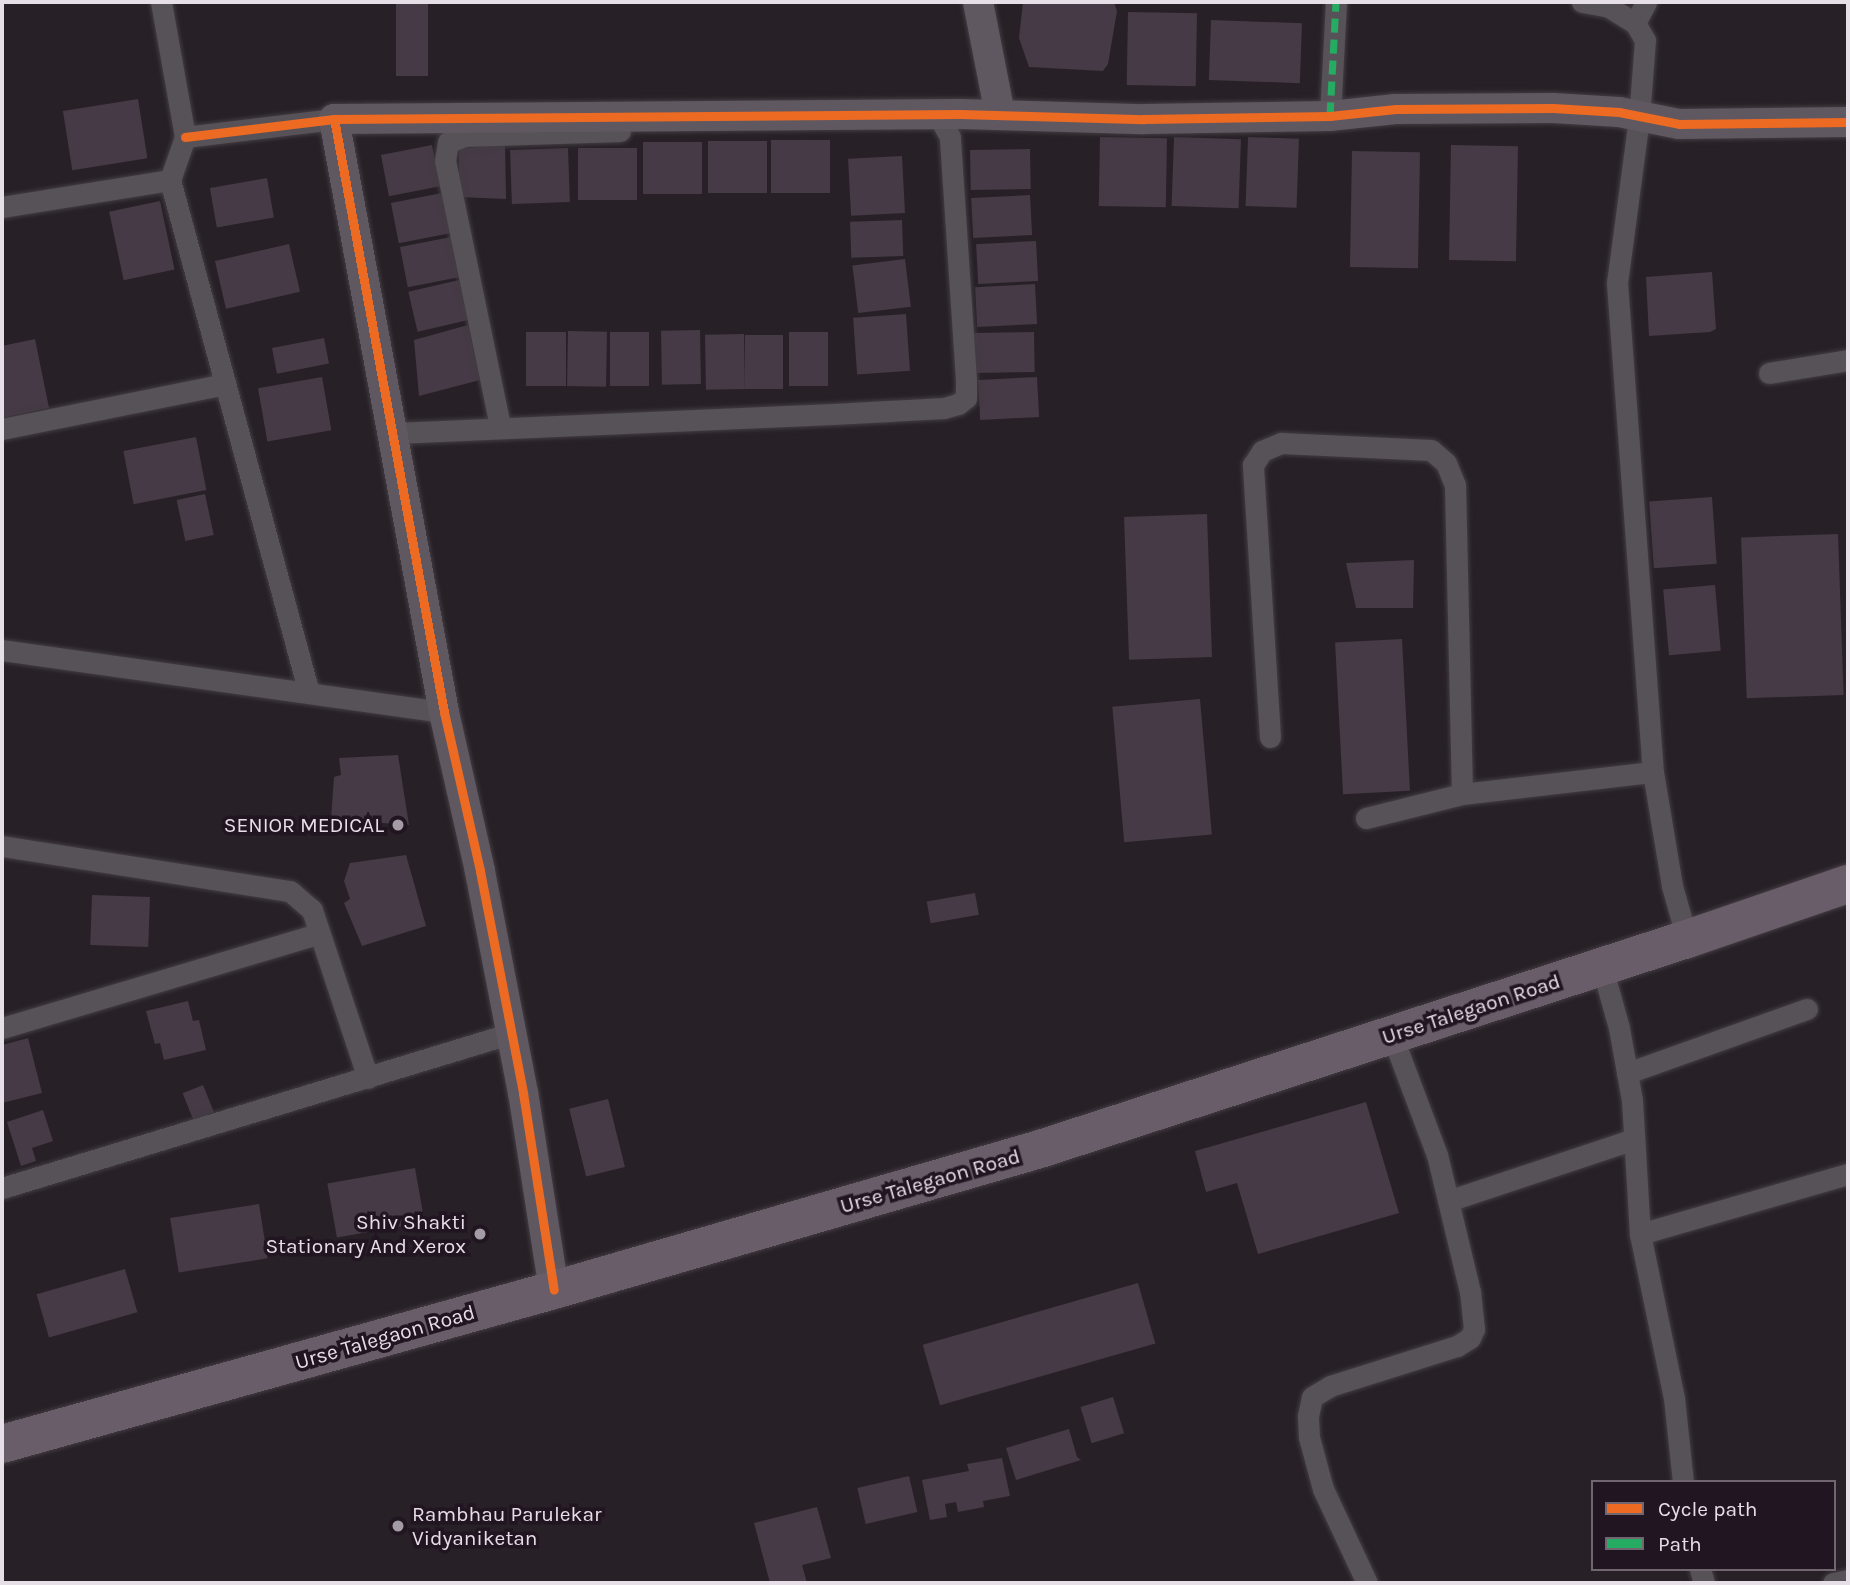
<!DOCTYPE html>
<style>
body{margin:0}
#map{position:relative;width:1850px;height:1585px;overflow:hidden;background:#272127;font-family:Karla,sans-serif}
div>[style]{position:absolute}
.building>*{inset:0;background:#453a45;transform-origin:0 0}
.roads{filter:drop-shadow(0 0 2px #433d43) drop-shadow(0 0 2px #433d43)}
.street>*{height:21px;margin:-10.5px;padding:0 10.5px;transform-origin:10.5px;border-radius:10.5px;background:#575257}
.secondary>*{height:30px;margin:-15px;padding:0 15px;transform-origin:15px;border-radius:15px;background:#605860}
.highway>*{height:38px;margin:-19px;padding:0 19px;transform-origin:19px;border-radius:19px;background:#685d68}
.quiet>*{height:7px;margin-top:-3.5px;transform-origin:0;background:repeating-linear-gradient(90deg,#26ab63 0 14px,transparent 0 21px)}
.cycleway>*{height:9px;margin:-4.5px;padding:0 4.5px;transform-origin:4.5px;border-radius:4.5px;background:#ed6a23}
.dots>*{width:19px;height:19px;translate:-50% -50%;box-sizing:border-box;border:4px solid #201521;border-radius:50%}
span{translate:-50% -50%;white-space:nowrap;text-align:center;line-height:1.15;-webkit-text-stroke:7px #201521;paint-order:stroke}
.poi-label{font-size:21px;color:#e7dfe7}
.right{translate:-100% -50%;text-align:right}
.left{translate:0 -50%;text-align:left}
.street-label{font-size:21px;color:#e7dfe7}
.frame{position:absolute;inset:0;border:4px solid #e7dfe7;pointer-events:none}
.legend{position:absolute;left:1591px;top:1480px;width:245px;height:91px;box-sizing:border-box;background:#201521;border:2px solid #706670;margin:0;padding:9px 12px;list-style:none;font-size:21px;color:#e7dfe7}
.legend li{display:flex;align-items:center;gap:14px;height:35px}
.legend b{width:35px;border:2px solid #706670}
</style>
<div id="map">
<div class="building">
<div style="left:396px;top:2px;width:32px;height:74px"></div>
<div style="clip-path:polygon(1023px 2px,1114px 2px,1117px 11px,1108px 64px,1103px 71px,1029px 67px,1019px 38px)"></div>
<div style="left:1128px;top:12px;width:69px;height:73px;rotate:1deg"></div>
<div style="left:1211px;top:20px;width:91px;height:60px;rotate:2deg"></div>
<div style="left:138px;top:99px;width:60px;height:76px;rotate:81deg"></div>
<div style="left:1100px;top:137px;width:67px;height:69px;rotate:1deg"></div>
<div style="left:1174px;top:137px;width:67px;height:69px;rotate:2deg"></div>
<div style="left:1248px;top:137px;width:51px;height:69px;rotate:2deg"></div>
<div style="left:771px;top:140px;width:59px;height:53px"></div>
<div style="left:708px;top:141px;width:59px;height:52px"></div>
<div style="left:643px;top:142px;width:59px;height:52px"></div>
<div style="clip-path:polygon(505px 144px,506px 199px,459px 197px,459px 149px)"></div>
<div style="left:432px;top:145px;width:42px;height:52px;rotate:79deg"></div>
<div style="left:1451px;top:145px;width:67px;height:115px;rotate:1deg"></div>
<div style="left:568px;top:148px;width:54px;height:58px;rotate:88deg"></div>
<div style="left:578px;top:148px;width:59px;height:52px"></div>
<div style="left:1030px;top:149px;width:40px;height:60px;rotate:89deg"></div>
<div style="left:1352px;top:151px;width:68px;height:116px;rotate:1deg"></div>
<div style="left:902px;top:156px;width:57px;height:54px;rotate:87deg"></div>
<div style="left:267px;top:178px;width:40px;height:58px;rotate:80deg"></div>
<div style="left:442px;top:193px;width:41px;height:52px;rotate:79deg"></div>
<div style="left:1030px;top:195px;width:40px;height:59px;rotate:87deg"></div>
<div style="left:160px;top:201px;width:70px;height:52px;rotate:78deg"></div>
<div style="left:902px;top:220px;width:36px;height:52px;rotate:88deg"></div>
<div style="left:451px;top:237px;width:41px;height:52px;rotate:79deg"></div>
<div style="left:1036px;top:241px;width:40px;height:60px;rotate:87deg"></div>
<div style="left:289px;top:244px;width:49px;height:76px;rotate:77deg"></div>
<div style="left:905px;top:259px;width:48px;height:53px;rotate:83deg"></div>
<div style="clip-path:polygon(1712px 272px,1716px 329px,1710px 332px,1649px 336px,1646px 277px)"></div>
<div style="left:459px;top:280px;width:41px;height:52px;rotate:77deg"></div>
<div style="left:1035px;top:284px;width:40px;height:60px;rotate:87deg"></div>
<div style="left:906px;top:314px;width:57px;height:53px;rotate:86deg"></div>
<div style="clip-path:polygon(468px 325px,480px 380px,419px 396px,414px 340px)"></div>
<div style="left:700px;top:330px;width:54px;height:39px;rotate:89deg"></div>
<div style="left:568px;top:331px;width:39px;height:55px;rotate:1deg"></div>
<div style="left:526px;top:332px;width:40px;height:54px"></div>
<div style="left:610px;top:332px;width:39px;height:54px"></div>
<div style="left:789px;top:332px;width:39px;height:54px"></div>
<div style="left:1034px;top:332px;width:40px;height:60px;rotate:89deg"></div>
<div style="left:744px;top:334px;width:55px;height:39px;rotate:89deg"></div>
<div style="left:745px;top:335px;width:38px;height:54px"></div>
<div style="left:324px;top:338px;width:26px;height:53px;rotate:79deg"></div>
<div style="clip-path:polygon(35px 339px,49px 408px,2px 418px,2px 346px)"></div>
<div style="left:322px;top:377px;width:54px;height:65px;rotate:80deg"></div>
<div style="left:1037px;top:377px;width:40px;height:59px;rotate:87deg"></div>
<div style="left:196px;top:437px;width:54px;height:74px;rotate:79deg"></div>
<div style="left:205px;top:494px;width:42px;height:29px;rotate:78deg"></div>
<div style="left:1712px;top:497px;width:67px;height:63px;rotate:86deg"></div>
<div style="left:1207px;top:514px;width:143px;height:83px;rotate:88deg"></div>
<div style="left:1838px;top:534px;width:161px;height:97px;rotate:88deg"></div>
<div style="clip-path:polygon(1414px 560px,1413px 608px,1356px 608px,1346px 563px)"></div>
<div style="left:1715px;top:585px;width:66px;height:52px;rotate:85deg"></div>
<div style="left:1402px;top:639px;width:152px;height:67px;rotate:87deg"></div>
<div style="left:1200px;top:699px;width:136px;height:88px;rotate:85deg"></div>
<div style="clip-path:polygon(398px 755px,409px 825px,331px 819px,334px 777px,341px 775px,339px 758px)"></div>
<div style="clip-path:polygon(406px 855px,426px 926px,362px 946px,344px 903px,350px 899px,344px 881px,350px 863px)"></div>
<div style="left:975px;top:893px;width:22px;height:49px;rotate:80deg"></div>
<div style="left:92px;top:895px;width:58px;height:50px;rotate:2deg"></div>
<div style="clip-path:polygon(188px 1001px,193px 1021px,199px 1020px,206px 1050px,164px 1060px,160px 1043px,155px 1044px,146px 1011px)"></div>
<div style="clip-path:polygon(28px 1038px,42px 1093px,2px 1103px,2px 1045px)"></div>
<div style="left:203px;top:1085px;width:29px;height:22px;rotate:68deg"></div>
<div style="left:608px;top:1099px;width:70px;height:40px;rotate:76deg"></div>
<div style="clip-path:polygon(1366px 1102px,1399px 1213px,1258px 1254px,1237px 1183px,1206px 1192px,1195px 1151px)"></div>
<div style="clip-path:polygon(43px 1110px,53px 1141px,32px 1148px,36px 1161px,21px 1166px,7px 1122px)"></div>
<div style="left:415px;top:1168px;width:55px;height:89px;rotate:80deg"></div>
<div style="left:259px;top:1204px;width:55px;height:90px;rotate:81deg"></div>
<div style="left:125px;top:1269px;width:45px;height:92px;rotate:74deg"></div>
<div style="left:1138px;top:1283px;width:63px;height:224px;rotate:74deg"></div>
<div style="left:1113px;top:1397px;width:38px;height:34px;rotate:73deg"></div>
<div style="clip-path:polygon(1069px 1429px,1077px 1457px,1081px 1460px,1016px 1480px,1006px 1448px)"></div>
<div style="clip-path:polygon(1002px 1458px,1010px 1496px,983px 1501px,984px 1507px,958px 1512px,956px 1502px,945px 1504px,947px 1517px,930px 1520px,922px 1480px,969px 1471px,967px 1464px)"></div>
<div style="left:909px;top:1476px;width:37px;height:53px;rotate:77deg"></div>
<div style="clip-path:polygon(817px 1507px,831px 1558px,802px 1565px,807px 1583px,770px 1583px,754px 1523px)"></div>
</div>
<div class="roads">
<div class="street">
<div style="left:161px;top:2px;width:137px;rotate:79.9deg"></div>
<div style="left:185px;top:137px;width:46px;rotate:109.2deg"></div>
<div style="left:170px;top:180px;width:531px;rotate:74.84deg"></div>
<div style="left:1582px;top:2px;width:27px;rotate:10deg"></div>
<div style="left:1609px;top:7px;width:31px;rotate:32deg"></div>
<div style="left:1635px;top:23px;width:20px;rotate:60deg"></div>
<div style="left:1645px;top:40px;width:78px;rotate:94.4deg"></div>
<div style="left:1639px;top:118px;width:166px;rotate:97.6deg"></div>
<div style="left:1617px;top:283px;width:490px;rotate:85.8deg"></div>
<div style="left:1653px;top:772px;width:116px;rotate:80.5deg"></div>
<div style="left:1672px;top:886px;width:55px;rotate:74.2deg"></div>
<div style="left:1635px;top:23px;width:24px;rotate:-62deg"></div>
<div style="left:1330px;top:116px;width:114px;rotate:-87deg"></div>
<div style="left:185px;top:137px;width:150px;rotate:-6.9deg"></div>
<div style="left:2px;top:207px;width:170px;rotate:-9.1deg"></div>
<div style="left:1769px;top:373px;width:80px;rotate:-9.3deg"></div>
<div style="left:500px;top:426px;width:271px;rotate:-101.7deg"></div>
<div style="left:445px;top:161px;width:19px;rotate:-81deg"></div>
<div style="left:448px;top:142px;width:18px;rotate:-19deg"></div>
<div style="left:465px;top:136px;width:155px;rotate:-1.8deg"></div>
<div style="left:2px;top:429px;width:228px;rotate:-11.4deg"></div>
<div style="left:395px;top:433px;width:438px;rotate:-2.5deg"></div>
<div style="left:833px;top:414px;width:111px;rotate:-3.1deg"></div>
<div style="left:944px;top:408px;width:15px;rotate:-16deg"></div>
<div style="left:958px;top:404px;width:10px;rotate:-37deg"></div>
<div style="left:966px;top:398px;width:18px;rotate:-90deg"></div>
<div style="left:966px;top:380px;width:244px;rotate:-93.8deg"></div>
<div style="left:950px;top:137px;width:26px;rotate:-119deg"></div>
<div style="left:2px;top:650px;width:446px;rotate:8deg"></div>
<div style="left:1270px;top:737px;width:273px;rotate:-93.6deg"></div>
<div style="left:1253px;top:465px;width:17px;rotate:-57deg"></div>
<div style="left:1262px;top:451px;width:21px;rotate:-23deg"></div>
<div style="left:1281px;top:443px;width:150px;rotate:2.7deg"></div>
<div style="left:1431px;top:450px;width:20px;rotate:41deg"></div>
<div style="left:1446px;top:463px;width:24px;rotate:68deg"></div>
<div style="left:1455px;top:485px;width:309px;rotate:88.7deg"></div>
<div style="left:1366px;top:818px;width:99px;rotate:-14deg"></div>
<div style="left:1462px;top:794px;width:192px;rotate:-6.6deg"></div>
<div style="left:2px;top:846px;width:291px;rotate:8.9deg"></div>
<div style="left:290px;top:891px;width:29px;rotate:41deg"></div>
<div style="left:312px;top:910px;width:177px;rotate:71.6deg"></div>
<div style="left:1602px;top:967px;width:63px;rotate:74.4deg"></div>
<div style="left:1619px;top:1028px;width:73px;rotate:79.8deg"></div>
<div style="left:1632px;top:1100px;width:134px;rotate:86.6deg"></div>
<div style="left:1640px;top:1234px;width:167px;rotate:78.3deg"></div>
<div style="left:1674px;top:1398px;width:84px;rotate:83.9deg"></div>
<div style="left:2px;top:1028px;width:330px;rotate:-16.6deg"></div>
<div style="left:1627px;top:1073px;width:191px;rotate:-19.6deg"></div>
<div style="left:2px;top:1188px;width:533px;rotate:-16.91deg"></div>
<div style="left:1448px;top:1201px;width:196px;rotate:-18.4deg"></div>
<div style="left:1640px;top:1234px;width:216px;rotate:-16.1deg"></div>
<div style="left:1700px;top:1569px;width:15px;rotate:74deg"></div>
<div style="left:1367px;top:1583px;width:104px;rotate:-115.1deg"></div>
<div style="left:1323px;top:1489px;width:54px;rotate:-105.1deg"></div>
<div style="left:1309px;top:1437px;width:21px;rotate:-93deg"></div>
<div style="left:1308px;top:1416px;width:19px;rotate:-78deg"></div>
<div style="left:1312px;top:1397px;width:21px;rotate:-31deg"></div>
<div style="left:1330px;top:1386px;width:133px;rotate:-17.5deg"></div>
<div style="left:1457px;top:1346px;width:15px;rotate:-32deg"></div>
<div style="left:1470px;top:1338px;width:10px;rotate:-66deg"></div>
<div style="left:1474px;top:1329px;width:37px;rotate:-96deg"></div>
<div style="left:1470px;top:1292px;width:141px;rotate:-103.5deg"></div>
<div style="left:1437px;top:1155px;width:128px;rotate:-110.6deg"></div>
<div style="left:1833px;top:1583px;width:15px;rotate:-11deg"></div>
</div>
<div class="secondary">
<div style="left:978px;top:2px;width:114px;rotate:78.9deg"></div>
<div style="left:554px;top:1290px;width:199px;rotate:-98.9deg"></div>
<div style="left:523px;top:1093px;width:226px;rotate:-101deg"></div>
<div style="left:480px;top:871px;width:163px;rotate:-102.8deg"></div>
<div style="left:444px;top:712px;width:603px;rotate:-100.51deg"></div>
<div style="left:334px;top:119px;width:626px;rotate:-0.46deg"></div>
<div style="left:960px;top:114px;width:184px;rotate:1.6deg"></div>
<div style="left:1144px;top:119px;width:186px;rotate:-0.9deg"></div>
<div style="left:1330px;top:116px;width:66px;rotate:-6.1deg"></div>
<div style="left:1396px;top:109px;width:157px;rotate:-0.4deg"></div>
<div style="left:1553px;top:108px;width:66px;rotate:3.5deg"></div>
<div style="left:1619px;top:112px;width:61px;rotate:11.3deg"></div>
<div style="left:1679px;top:124px;width:169px;rotate:-0.7deg"></div>
</div>
<div class="highway">
<div style="left:2px;top:1444px;width:573px;rotate:-15.59deg"></div>
<div style="left:554px;top:1290px;width:506px;rotate:-16.18deg"></div>
<div style="left:1040px;top:1149px;width:680px;rotate:-17.98deg"></div>
<div style="left:1687px;top:939px;width:170px;rotate:-18.9deg"></div>
</div>
</div>
<div class="quiet">
<div style="left:1330px;top:116px;width:114px;rotate:-87deg"></div>
</div>
<div class="cycleway">
<div style="left:334px;top:119px;width:603px;rotate:79.49deg"></div>
<div style="left:444px;top:712px;width:163px;rotate:77.2deg"></div>
<div style="left:480px;top:871px;width:226px;rotate:79deg"></div>
<div style="left:523px;top:1093px;width:199px;rotate:81.1deg"></div>
<div style="left:185px;top:137px;width:150px;rotate:-6.9deg"></div>
<div style="left:334px;top:119px;width:626px;rotate:-0.46deg"></div>
<div style="left:960px;top:114px;width:184px;rotate:1.6deg"></div>
<div style="left:1144px;top:119px;width:186px;rotate:-0.9deg"></div>
<div style="left:1330px;top:116px;width:66px;rotate:-6.1deg"></div>
<div style="left:1396px;top:109px;width:157px;rotate:-0.4deg"></div>
<div style="left:1553px;top:108px;width:66px;rotate:3.5deg"></div>
<div style="left:1619px;top:112px;width:61px;rotate:11.3deg"></div>
<div style="left:1679px;top:124px;width:169px;rotate:-0.7deg"></div>
</div>
<div class="dots">
<div style="left:398px;top:825px;background:#a49ca4"></div>
<div style="left:480px;top:1234px;background:#a49ca4"></div>
<div style="left:398px;top:1526px;background:#a49ca4"></div>
</div>
<div class="poi-label">
<span class="right" style="left:384px;top:825px">SENIOR MEDICAL</span>
<span class="right" style="left:466px;top:1234px">Shiv Shakti<br>Stationary And Xerox</span>
<span class="left" style="left:412px;top:1526px">Rambhau Parulekar<br>Vidyaniketan</span>
</div>
<div class="street-label">
<span style="left:1471px;top:1009px;rotate:-18deg">Urse Talegaon Road</span>
<span style="left:930px;top:1181px;rotate:-16deg">Urse Talegaon Road</span>
<span style="left:385px;top:1337px;rotate:-16deg">Urse Talegaon Road</span>
</div>
<div class="frame"></div>
<ul class="legend">
<li><b style="height:9px;background:#ed6a23"></b>Cycle path</li>
<li><b style="height:9px;background:#26ab63"></b>Path</li>
</ul>
</div>
